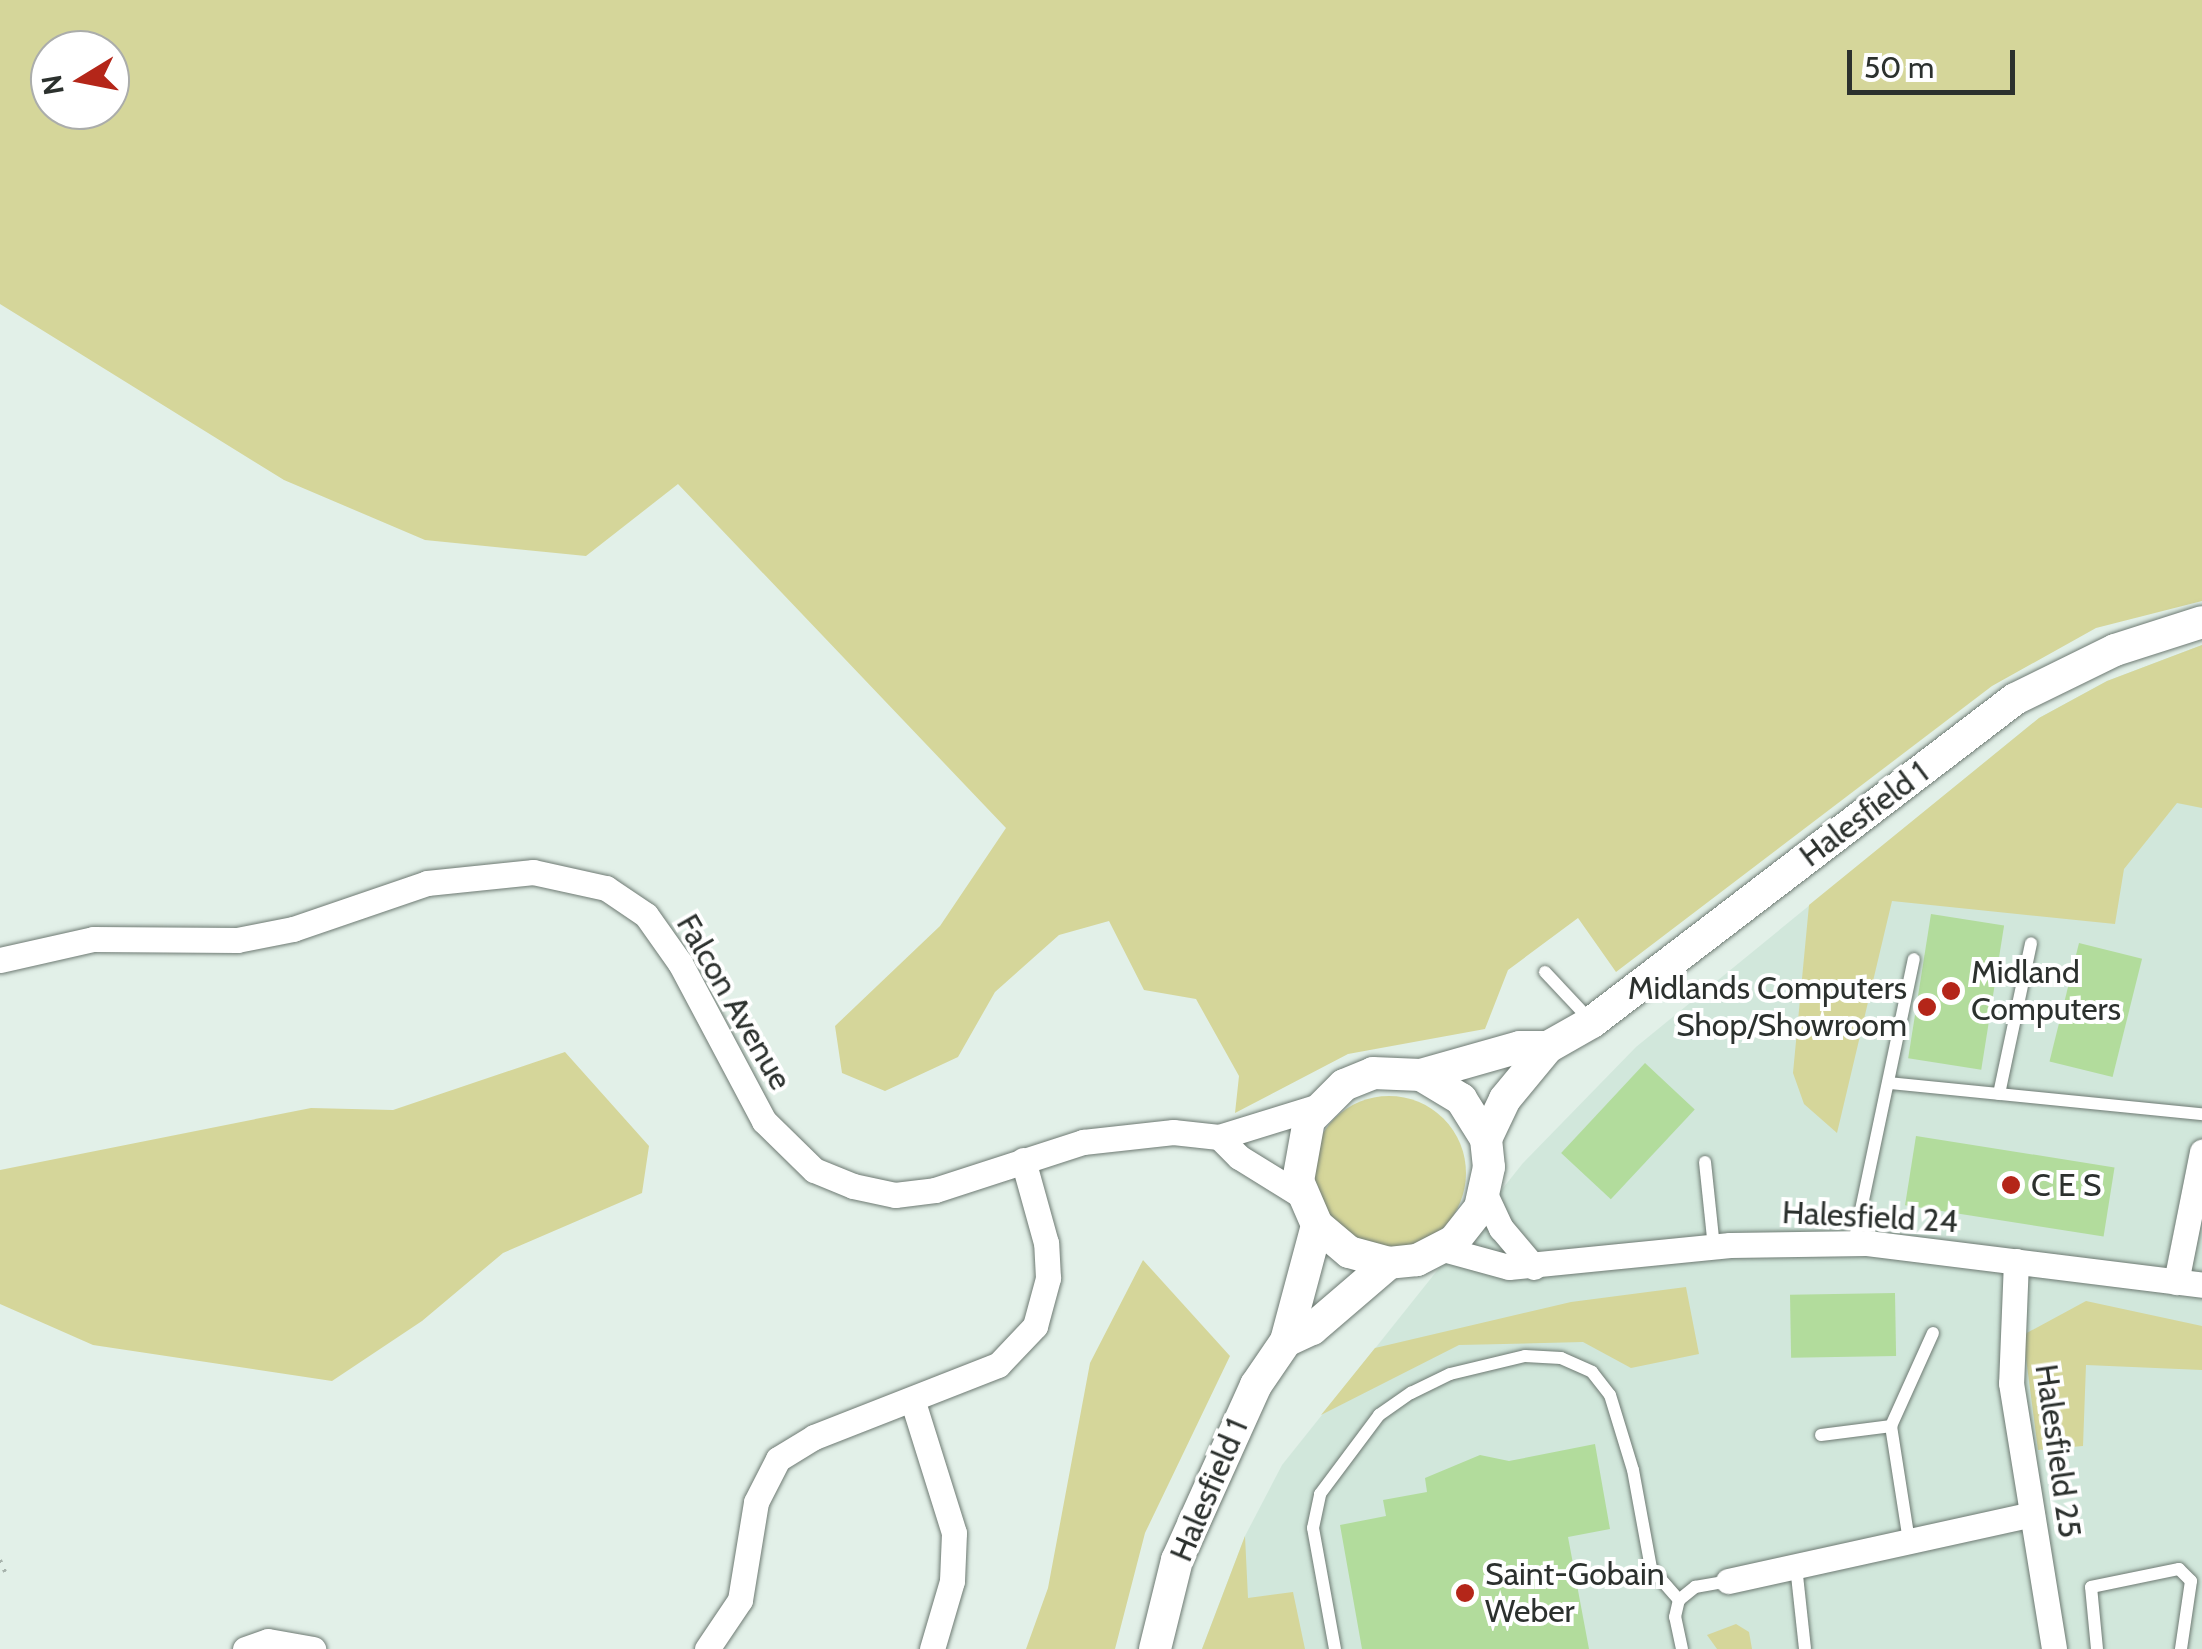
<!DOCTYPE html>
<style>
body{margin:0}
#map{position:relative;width:2202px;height:1649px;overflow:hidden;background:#e2f0e8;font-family:Cabin,sans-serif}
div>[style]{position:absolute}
.built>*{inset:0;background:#d1e7db}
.green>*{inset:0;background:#d5d69a}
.round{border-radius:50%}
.building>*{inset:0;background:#b2dc9c;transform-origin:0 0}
.path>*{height:4px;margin-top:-2px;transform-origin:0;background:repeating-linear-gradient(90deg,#a7b3ac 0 2.5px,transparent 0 10.5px)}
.roads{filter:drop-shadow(0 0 2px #6e7a73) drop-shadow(0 0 2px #6e7a73)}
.lane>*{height:12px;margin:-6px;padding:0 6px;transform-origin:6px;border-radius:6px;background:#fff}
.street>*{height:25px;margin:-12.5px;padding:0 12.5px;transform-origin:12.5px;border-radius:12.5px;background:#fff}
.secondary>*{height:32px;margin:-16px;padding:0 16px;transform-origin:16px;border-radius:16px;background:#fff}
.dots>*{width:28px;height:28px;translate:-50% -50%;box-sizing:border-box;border:5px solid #fff;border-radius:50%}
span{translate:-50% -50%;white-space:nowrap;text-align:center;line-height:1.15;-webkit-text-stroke:8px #fff;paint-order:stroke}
.street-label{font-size:32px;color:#2c312e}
.poi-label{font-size:32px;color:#2c312e}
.left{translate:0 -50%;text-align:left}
.right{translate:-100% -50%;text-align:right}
.north{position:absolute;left:30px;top:30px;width:100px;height:100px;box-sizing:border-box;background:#fff;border:2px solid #abadab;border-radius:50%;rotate:260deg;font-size:28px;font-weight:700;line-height:40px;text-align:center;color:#2c312e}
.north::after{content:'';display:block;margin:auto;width:35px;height:45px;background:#b42619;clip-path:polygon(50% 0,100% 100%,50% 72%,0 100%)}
.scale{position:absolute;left:1847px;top:50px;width:168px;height:45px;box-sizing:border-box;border:5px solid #2c312e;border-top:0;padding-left:12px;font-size:30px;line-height:35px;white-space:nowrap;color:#2c312e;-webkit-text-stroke:8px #fff;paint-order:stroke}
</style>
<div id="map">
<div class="built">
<div style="clip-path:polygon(2202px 645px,2202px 1649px,1202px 1649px,1245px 1536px,1282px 1465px,1523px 1163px,1636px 1047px,2039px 718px,2107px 681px)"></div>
</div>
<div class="green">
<div style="clip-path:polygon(evenodd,0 0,2202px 0,2202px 601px,2096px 628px,1992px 686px,1616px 972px,1578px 918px,1508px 970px,1485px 1029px,1348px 1054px,1235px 1113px,1239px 1076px,1196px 999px,1144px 990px,1109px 921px,1059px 935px,995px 992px,958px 1057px,885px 1091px,842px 1073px,835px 1026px,940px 926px,1006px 828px,678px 484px,586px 556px,425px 540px,284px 480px,0 304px,0 0,50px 50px,110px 50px,110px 110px,50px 110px,50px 50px)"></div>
<div style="clip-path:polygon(2202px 645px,2202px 808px,2177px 803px,2124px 869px,2115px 924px,1892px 901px,1837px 1133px,1804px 1104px,1793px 1073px,1809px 905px,2039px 718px,2107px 681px)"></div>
<div style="clip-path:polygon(565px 1052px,649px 1146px,642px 1193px,503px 1253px,422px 1321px,332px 1381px,93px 1345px,0 1304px,0 1170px,311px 1108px,393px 1110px)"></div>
<div class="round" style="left:1312px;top:1096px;width:154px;height:154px"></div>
<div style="clip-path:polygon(1143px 1260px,1230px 1356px,1145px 1533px,1115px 1649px,1026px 1649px,1048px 1588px,1090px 1363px)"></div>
<div style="clip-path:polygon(1686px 1287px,1699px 1354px,1631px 1368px,1583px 1342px,1459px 1345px,1321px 1415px,1375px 1348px,1571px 1302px)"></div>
<div style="clip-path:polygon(2086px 1301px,2202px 1326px,2202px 1370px,2086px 1365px,2083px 1446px,2038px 1450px,2023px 1335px)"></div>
<div style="clip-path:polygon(1245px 1536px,1248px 1598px,1293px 1592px,1305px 1649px,1202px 1649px)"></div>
<div style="clip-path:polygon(1736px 1624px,1749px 1632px,1752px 1649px,1717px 1649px,1707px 1635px)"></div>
</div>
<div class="building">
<div style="left:1931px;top:914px;width:74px;height:146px;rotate:9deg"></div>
<div style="left:2079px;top:943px;width:65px;height:122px;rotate:14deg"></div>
<div style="left:1645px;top:1063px;width:68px;height:123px;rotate:43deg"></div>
<div style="left:1916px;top:1136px;width:201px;height:70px;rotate:9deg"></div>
<div style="left:1895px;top:1293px;width:63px;height:105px;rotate:89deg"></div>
<div style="clip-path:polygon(1595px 1444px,1610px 1529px,1568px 1537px,1589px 1649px,1362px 1649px,1340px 1525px,1386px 1516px,1383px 1500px,1427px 1492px,1425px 1478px,1480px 1455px,1509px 1461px)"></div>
</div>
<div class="path">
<div style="left:0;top:1560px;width:13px;rotate:67deg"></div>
</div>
<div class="roads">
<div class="lane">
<div style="left:1545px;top:972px;width:66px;rotate:46.8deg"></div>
<div style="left:1889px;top:1083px;width:315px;rotate:5.7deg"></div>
<div style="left:1999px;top:1094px;width:154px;rotate:-78deg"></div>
<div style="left:1705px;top:1162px;width:86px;rotate:84deg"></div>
<div style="left:1854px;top:1243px;width:290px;rotate:-78.1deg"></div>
<div style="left:1821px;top:1435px;width:71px;rotate:-7.3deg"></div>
<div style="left:1909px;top:1541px;width:116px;rotate:-98.9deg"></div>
<div style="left:1891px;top:1426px;width:102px;rotate:-65.7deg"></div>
<div style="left:1796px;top:1566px;width:83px;rotate:83.8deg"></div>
<div style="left:1335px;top:1649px;width:123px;rotate:-100.3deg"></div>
<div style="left:1313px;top:1528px;width:35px;rotate:-78deg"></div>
<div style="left:1320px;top:1494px;width:99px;rotate:-53.2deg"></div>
<div style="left:1379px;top:1415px;width:39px;rotate:-35deg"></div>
<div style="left:1411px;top:1393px;width:43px;rotate:-26deg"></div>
<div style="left:1450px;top:1374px;width:77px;rotate:-13.5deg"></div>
<div style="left:1525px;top:1356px;width:36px;rotate:3deg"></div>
<div style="left:1561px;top:1358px;width:34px;rotate:24deg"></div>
<div style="left:1592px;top:1372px;width:29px;rotate:52deg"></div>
<div style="left:1610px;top:1395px;width:78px;rotate:73deg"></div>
<div style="left:1633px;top:1470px;width:100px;rotate:79.6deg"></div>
<div style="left:1651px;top:1568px;width:43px;rotate:48.8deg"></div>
<div style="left:1682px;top:1649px;width:33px;rotate:-102deg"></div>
<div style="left:1675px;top:1617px;width:17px;rotate:-77deg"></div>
<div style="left:1679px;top:1600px;width:21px;rotate:-39deg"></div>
<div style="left:1695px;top:1587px;width:34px;rotate:-10deg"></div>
<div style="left:2097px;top:1649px;width:62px;rotate:-95.5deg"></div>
<div style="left:2091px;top:1587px;width:90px;rotate:-11.6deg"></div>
<div style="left:2179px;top:1569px;width:17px;rotate:45deg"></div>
<div style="left:2191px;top:1581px;width:69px;rotate:98.4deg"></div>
</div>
<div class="street">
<div style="left:0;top:960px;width:95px;rotate:-12.7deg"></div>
<div style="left:93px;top:939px;width:144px;rotate:0.4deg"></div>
<div style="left:237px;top:940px;width:57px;rotate:-11.1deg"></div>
<div style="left:293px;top:929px;width:142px;rotate:-18.9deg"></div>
<div style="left:427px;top:883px;width:107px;rotate:-5.9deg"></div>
<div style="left:533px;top:872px;width:75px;rotate:12.4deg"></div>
<div style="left:606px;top:888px;width:48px;rotate:34deg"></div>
<div style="left:646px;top:915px;width:59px;rotate:54.7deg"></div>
<div style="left:680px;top:963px;width:179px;rotate:62deg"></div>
<div style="left:764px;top:1121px;width:70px;rotate:44.4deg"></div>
<div style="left:814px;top:1170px;width:42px;rotate:22.3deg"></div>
<div style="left:853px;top:1186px;width:43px;rotate:12.1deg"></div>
<div style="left:895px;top:1195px;width:40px;rotate:-7.1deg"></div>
<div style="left:935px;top:1190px;width:156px;rotate:-18deg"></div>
<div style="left:1083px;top:1142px;width:91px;rotate:-6.3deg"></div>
<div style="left:1173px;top:1132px;width:46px;rotate:6.2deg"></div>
<div style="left:1219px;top:1137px;width:105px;rotate:-17.2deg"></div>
<div style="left:1219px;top:1137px;width:28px;rotate:45deg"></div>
<div style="left:1239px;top:1157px;width:74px;rotate:31.8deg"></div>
<div style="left:1485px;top:1194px;width:38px;rotate:65deg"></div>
<div style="left:1501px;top:1228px;width:51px;rotate:49.8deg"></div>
<div style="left:1443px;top:1249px;width:68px;rotate:15.3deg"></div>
<div style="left:1509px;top:1267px;width:222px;rotate:-5.7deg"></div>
<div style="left:1730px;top:1245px;width:137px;rotate:-0.8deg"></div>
<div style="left:1867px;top:1243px;width:338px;rotate:7.1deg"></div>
<div style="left:2016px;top:1261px;width:122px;rotate:92.3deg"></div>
<div style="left:2011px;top:1383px;width:269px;rotate:80.8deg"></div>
<div style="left:2176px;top:1282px;width:133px;rotate:-78.7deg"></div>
<div style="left:913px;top:1402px;width:137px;rotate:72.6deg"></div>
<div style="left:954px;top:1533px;width:48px;rotate:92.4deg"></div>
<div style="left:952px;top:1581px;width:71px;rotate:106.4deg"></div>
<div style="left:1728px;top:1581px;width:311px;rotate:-12.4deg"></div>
<div style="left:245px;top:1649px;width:24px;rotate:-19deg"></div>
<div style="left:268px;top:1641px;width:46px;rotate:10.1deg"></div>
<div style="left:707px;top:1649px;width:59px;rotate:-56deg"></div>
<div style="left:740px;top:1600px;width:99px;rotate:-80.7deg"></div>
<div style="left:756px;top:1502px;width:48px;rotate:-62.9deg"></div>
<div style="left:778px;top:1459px;width:42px;rotate:-31.4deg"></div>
<div style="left:814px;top:1437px;width:198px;rotate:-21.4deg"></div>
<div style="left:998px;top:1365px;width:54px;rotate:-46.5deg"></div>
<div style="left:1035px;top:1326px;width:50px;rotate:-74.8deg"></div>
<div style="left:1048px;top:1278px;width:35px;rotate:-93deg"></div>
<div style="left:1046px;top:1243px;width:86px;rotate:-105.5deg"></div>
</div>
<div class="secondary">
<div style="left:1421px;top:1075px;width:103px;rotate:-15.8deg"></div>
<div style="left:1520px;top:1047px;width:28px"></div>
<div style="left:1486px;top:1139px;width:44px;rotate:-64.6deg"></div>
<div style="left:1505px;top:1099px;width:67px;rotate:-50.4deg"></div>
<div style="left:1548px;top:1047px;width:51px;rotate:-29.6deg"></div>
<div style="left:1592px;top:1022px;width:532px;rotate:-37.37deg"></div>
<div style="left:2015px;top:699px;width:111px;rotate:-26.1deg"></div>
<div style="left:2115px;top:650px;width:91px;rotate:-17.8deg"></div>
<div style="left:1286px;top:1341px;width:29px;rotate:-25deg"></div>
<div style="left:1312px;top:1329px;width:101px;rotate:-40.6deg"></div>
<div style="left:1155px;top:1649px;width:92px;rotate:-76.1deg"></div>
<div style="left:1177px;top:1560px;width:192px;rotate:-65.7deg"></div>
<div style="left:1256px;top:1385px;width:53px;rotate:-55.7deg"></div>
<div style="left:1286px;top:1341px;width:120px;rotate:-75deg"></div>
<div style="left:1317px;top:1225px;width:48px;rotate:-113.4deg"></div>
<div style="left:1298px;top:1181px;width:62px;rotate:-79.8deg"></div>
<div style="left:1309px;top:1120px;width:49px;rotate:-45deg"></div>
<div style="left:1344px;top:1085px;width:31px;rotate:-22deg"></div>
<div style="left:1373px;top:1073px;width:48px;rotate:2.4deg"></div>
<div style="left:1421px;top:1075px;width:47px;rotate:31deg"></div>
<div style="left:1461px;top:1099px;width:47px;rotate:58deg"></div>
<div style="left:1486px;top:1139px;width:28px;rotate:84deg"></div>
<div style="left:1489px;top:1167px;width:42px;rotate:102.4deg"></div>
<div style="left:1480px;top:1208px;width:42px;rotate:128.2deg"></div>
<div style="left:1454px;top:1241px;width:42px;rotate:152.8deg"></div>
<div style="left:1417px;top:1260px;width:28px;rotate:174deg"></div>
<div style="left:1389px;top:1263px;width:41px;rotate:-164.6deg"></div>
<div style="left:1349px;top:1252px;width:42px;rotate:-139.8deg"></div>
</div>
</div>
<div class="dots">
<div style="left:1951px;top:991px;background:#b42619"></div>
<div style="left:1927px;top:1007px;background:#b42619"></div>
<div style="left:2011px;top:1185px;background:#b42619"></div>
<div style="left:1465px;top:1593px;background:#b42619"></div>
</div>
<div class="street-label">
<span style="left:1864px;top:814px;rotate:-37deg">Halesfield 1</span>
<span style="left:734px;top:1002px;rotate:60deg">Falcon Avenue</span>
<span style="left:1870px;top:1217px;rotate:3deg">Halesfield 24</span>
<span style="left:2058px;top:1451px;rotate:82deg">Halesfield 25</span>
<span style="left:1209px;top:1490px;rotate:-67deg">Halesfield 1</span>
</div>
<div class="poi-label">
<span class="left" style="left:1971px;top:991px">Midland<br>Computers</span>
<span class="right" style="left:1907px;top:1007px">Midlands Computers<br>Shop/Showroom</span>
<span class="left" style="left:2031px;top:1185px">C E S</span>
<span class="left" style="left:1485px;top:1593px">Saint-Gobain<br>Weber</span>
</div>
<div class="north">N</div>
<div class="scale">50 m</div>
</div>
